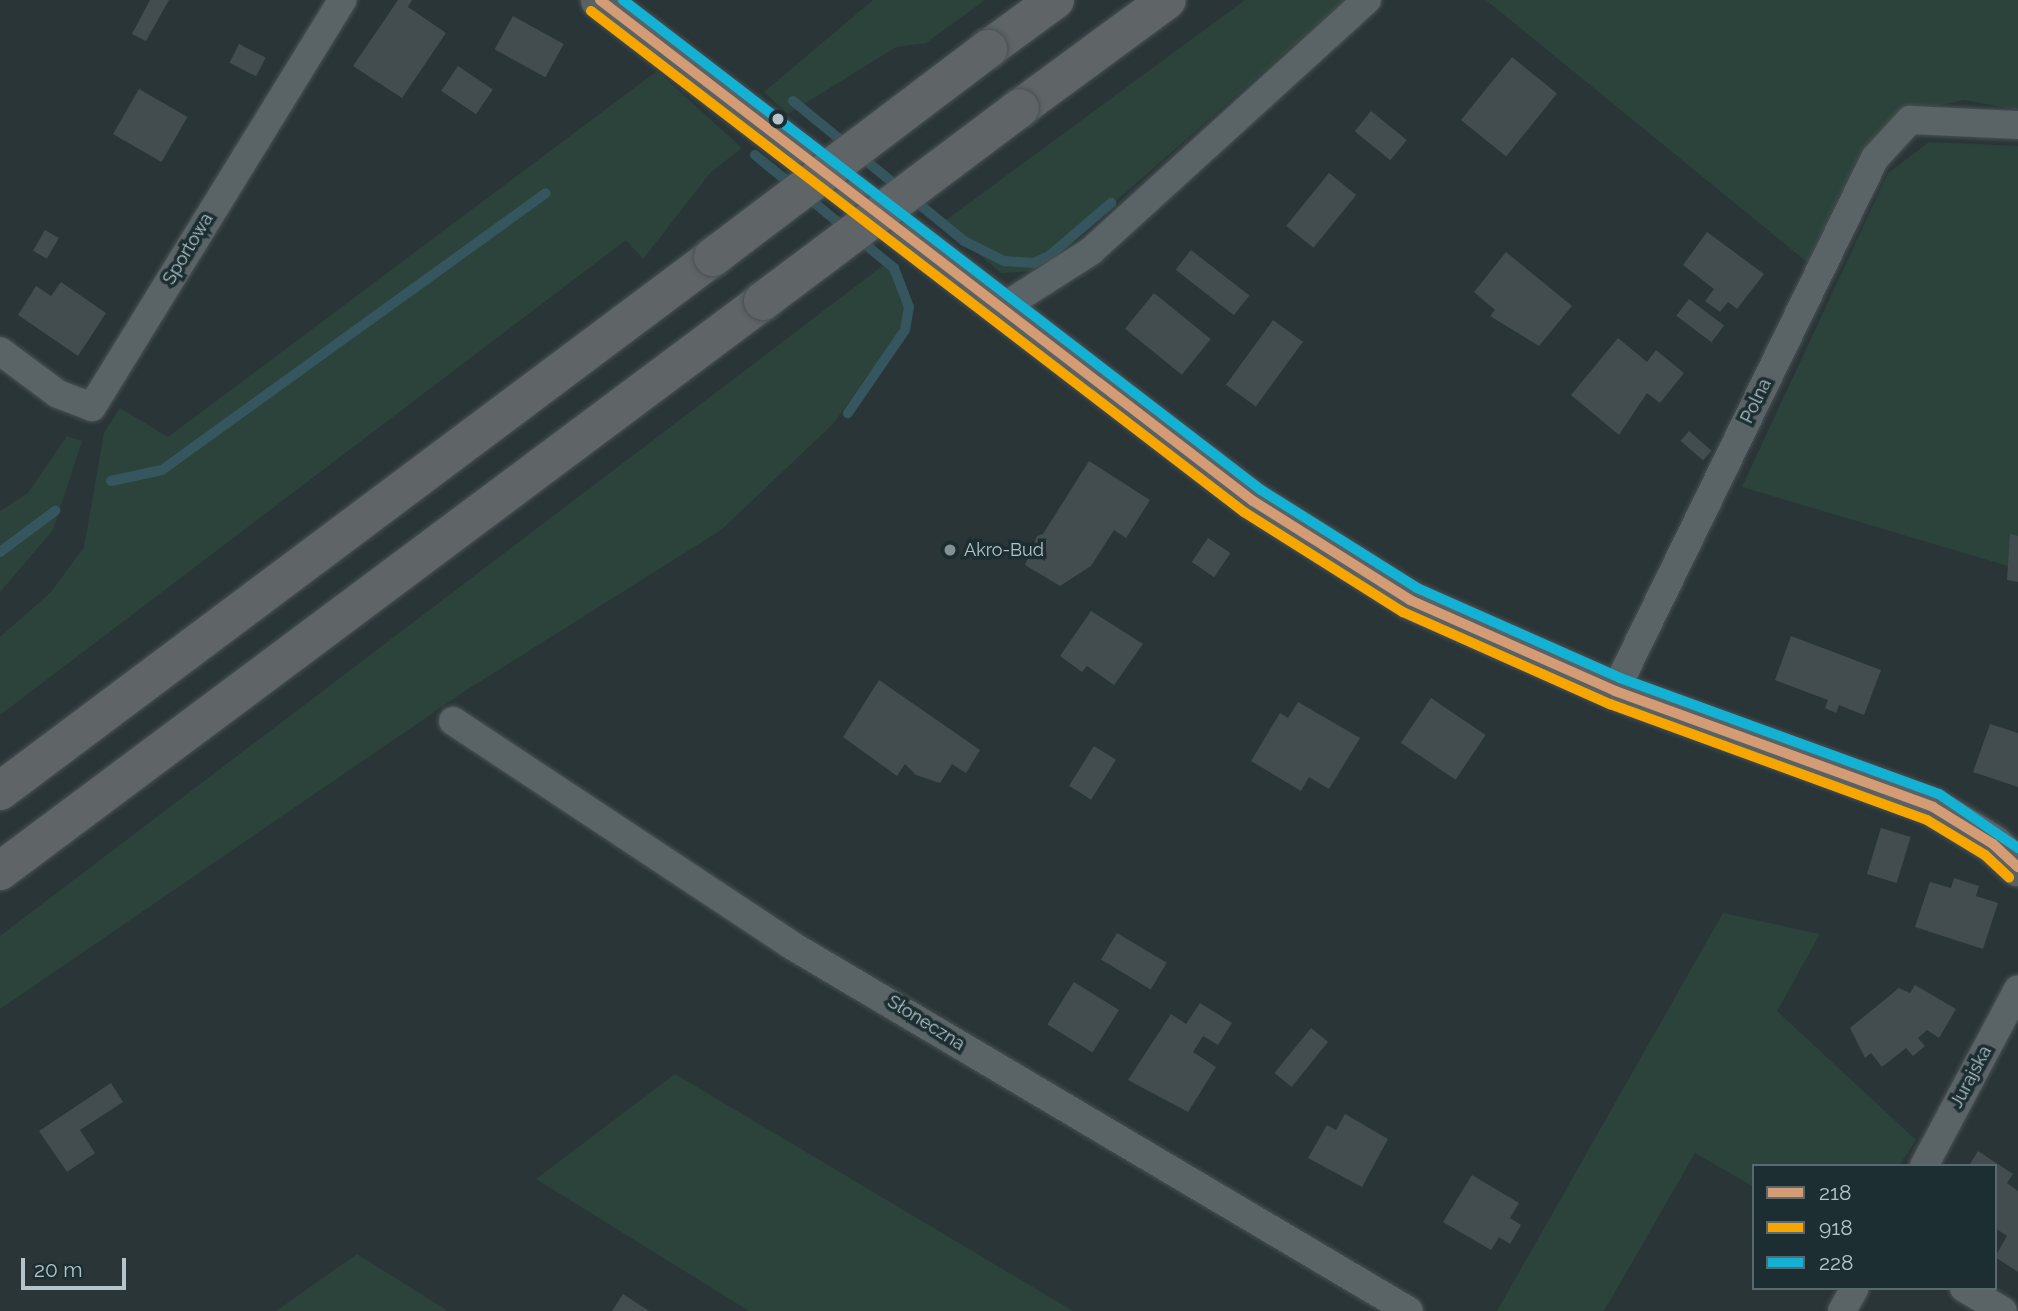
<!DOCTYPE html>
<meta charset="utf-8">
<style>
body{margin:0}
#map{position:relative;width:2018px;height:1311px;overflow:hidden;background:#2a3537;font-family:Raleway,sans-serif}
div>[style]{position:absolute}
.green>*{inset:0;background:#2c433b}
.stream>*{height:10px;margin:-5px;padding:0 5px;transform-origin:5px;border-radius:5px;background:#35565e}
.building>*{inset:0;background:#434d4f;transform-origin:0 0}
.roads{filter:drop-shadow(0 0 2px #485052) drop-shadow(0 0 2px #485052)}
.street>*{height:28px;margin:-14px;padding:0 14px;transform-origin:14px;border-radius:14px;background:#5a6366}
.secondary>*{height:38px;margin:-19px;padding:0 19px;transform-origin:19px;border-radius:19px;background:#586264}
.highway>*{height:38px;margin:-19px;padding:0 19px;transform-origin:19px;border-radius:19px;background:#5f6566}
.bridges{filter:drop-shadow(0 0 2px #475153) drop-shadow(0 0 2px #475153)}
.highway-bridge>*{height:38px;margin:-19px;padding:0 19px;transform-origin:19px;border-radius:19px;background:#5f6566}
.bus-1>*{height:10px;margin:-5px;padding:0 5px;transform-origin:5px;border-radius:5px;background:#d39c74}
.bus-2>*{height:10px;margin:-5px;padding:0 5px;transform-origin:5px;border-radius:5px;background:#f7a600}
.bus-3>*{height:10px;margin:-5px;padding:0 5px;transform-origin:5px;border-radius:5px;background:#13b2d5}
.dots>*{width:19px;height:19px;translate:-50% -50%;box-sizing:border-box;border:4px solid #1d2e32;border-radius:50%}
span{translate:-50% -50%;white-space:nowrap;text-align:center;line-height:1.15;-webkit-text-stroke:7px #1d2e32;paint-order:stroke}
.street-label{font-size:18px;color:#b4c4c9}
.poi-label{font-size:18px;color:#b4c4c9}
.left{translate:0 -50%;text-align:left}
.legend{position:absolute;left:1752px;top:1164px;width:245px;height:126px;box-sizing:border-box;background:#1d2e32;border:2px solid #596a6e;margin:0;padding:9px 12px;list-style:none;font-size:21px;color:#b4c4c9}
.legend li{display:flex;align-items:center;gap:14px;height:35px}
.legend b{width:35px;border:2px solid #596a6e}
.scale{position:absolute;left:21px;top:1258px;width:105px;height:32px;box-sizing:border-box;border:4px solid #b4c4c9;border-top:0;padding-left:9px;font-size:21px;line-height:24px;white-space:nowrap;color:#b4c4c9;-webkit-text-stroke:5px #1d2e32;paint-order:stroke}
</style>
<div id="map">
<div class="green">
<div style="clip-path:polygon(873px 0,985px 0,926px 43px,896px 47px,788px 114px,764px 92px)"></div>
<div style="clip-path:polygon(1245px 0,1345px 0,1036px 271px,1001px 273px,942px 223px)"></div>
<div style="clip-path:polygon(1486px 0,2018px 0,2018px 110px,1964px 100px,1915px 111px,1812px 266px)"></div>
<div style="clip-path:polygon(657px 71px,742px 148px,711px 172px,643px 259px,626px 240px,0 715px,0 637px,51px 592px,84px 547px,104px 433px,120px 408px,168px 437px)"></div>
<div style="clip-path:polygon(1929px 142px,2018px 146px,2018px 569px,1742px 487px,1888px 173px)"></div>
<div style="clip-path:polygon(885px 264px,904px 288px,905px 316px,897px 334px,833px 424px,721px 530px,465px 691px,0 1009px,0 936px)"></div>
<div style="clip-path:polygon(67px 436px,82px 441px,53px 530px,0 592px,0 511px,28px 493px)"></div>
<div style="clip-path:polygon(1723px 913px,1820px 934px,1777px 1011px,1916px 1140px,1899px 1166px,1754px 1166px,1754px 1187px,1695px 1153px,1604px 1311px,1497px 1311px)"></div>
<div style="clip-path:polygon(675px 1074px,1073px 1311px,749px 1311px,536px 1179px)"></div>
<div style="clip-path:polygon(357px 1254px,448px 1311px,276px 1311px)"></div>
</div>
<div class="stream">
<div style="left:793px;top:101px;width:221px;rotate:39.3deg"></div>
<div style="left:964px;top:241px;width:45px;rotate:26.6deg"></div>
<div style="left:1004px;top:261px;width:30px;rotate:4deg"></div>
<div style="left:1034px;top:263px;width:17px;rotate:-25deg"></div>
<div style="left:1049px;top:256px;width:82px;rotate:-40.5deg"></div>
<div style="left:755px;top:155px;width:49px;rotate:39.2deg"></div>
<div style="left:806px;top:196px;width:114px;rotate:39.3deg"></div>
<div style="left:894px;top:268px;width:42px;rotate:69deg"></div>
<div style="left:909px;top:307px;width:23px;rotate:100deg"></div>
<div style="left:905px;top:330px;width:101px;rotate:124.5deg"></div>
<div style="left:111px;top:481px;width:52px;rotate:-12.2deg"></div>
<div style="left:162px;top:470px;width:473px;rotate:-35.8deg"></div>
<div style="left:0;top:552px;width:69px;rotate:-36.7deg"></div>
</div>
<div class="building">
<div style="clip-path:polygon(150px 0,169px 0,146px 41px,132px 34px)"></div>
<div style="clip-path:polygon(398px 0,412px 0,408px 7px,446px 33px,402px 98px,353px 66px)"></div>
<div style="left:513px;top:16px;width:58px;height:38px;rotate:29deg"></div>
<div style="left:239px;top:44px;width:30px;height:21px;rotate:27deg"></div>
<div style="left:1512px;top:57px;width:58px;height:81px;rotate:39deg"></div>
<div style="left:458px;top:66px;width:42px;height:30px;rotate:34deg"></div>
<div style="left:139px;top:89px;width:56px;height:52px;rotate:30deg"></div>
<div style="left:1371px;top:111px;width:46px;height:26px;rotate:39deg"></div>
<div style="left:1329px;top:173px;width:35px;height:68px;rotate:39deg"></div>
<div style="left:45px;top:230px;width:16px;height:24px;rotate:30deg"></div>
<div style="clip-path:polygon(1707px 232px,1764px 274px,1737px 309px,1728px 302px,1720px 312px,1705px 301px,1714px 289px,1683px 265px)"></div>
<div style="left:1191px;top:250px;width:74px;height:25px;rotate:38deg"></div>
<div style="clip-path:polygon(1506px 252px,1572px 306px,1539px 346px,1490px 316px,1495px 310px,1474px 292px)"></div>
<div style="clip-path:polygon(61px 282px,106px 313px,78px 356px,18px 315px,36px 286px,51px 296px)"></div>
<div style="left:1154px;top:293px;width:73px;height:46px;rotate:39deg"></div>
<div style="left:1689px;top:299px;width:44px;height:21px;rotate:37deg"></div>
<div style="left:1273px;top:320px;width:37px;height:80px;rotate:36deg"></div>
<div style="clip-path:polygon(1618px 338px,1647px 362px,1656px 350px,1684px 373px,1660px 403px,1647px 393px,1619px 435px,1571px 395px)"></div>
<div style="left:1689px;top:431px;width:30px;height:13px;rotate:41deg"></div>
<div style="clip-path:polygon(1089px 461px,1150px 500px,1126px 538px,1114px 530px,1091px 566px,1060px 586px,1025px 565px,1037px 536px,1043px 534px)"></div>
<div style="clip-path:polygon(2010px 534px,2018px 536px,2018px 582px,2007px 580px)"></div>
<div style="left:1208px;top:538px;width:27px;height:29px;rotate:34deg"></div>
<div style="clip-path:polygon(1091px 611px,1143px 644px,1114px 685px,1087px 666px,1082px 672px,1060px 656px)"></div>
<div style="clip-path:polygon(1791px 636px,1881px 670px,1864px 715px,1839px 705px,1836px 713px,1825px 708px,1828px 700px,1775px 680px)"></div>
<div style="clip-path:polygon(879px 680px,980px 750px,966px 773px,952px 764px,940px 783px,916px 775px,905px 764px,897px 776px,843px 737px)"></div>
<div style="left:1431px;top:698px;width:66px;height:54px;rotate:34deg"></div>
<div style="clip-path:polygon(1298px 702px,1360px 738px,1329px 789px,1309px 777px,1301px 791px,1251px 761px,1280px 713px,1288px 718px)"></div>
<div style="clip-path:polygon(1990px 724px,2018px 733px,2018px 787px,1973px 772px)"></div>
<div style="left:1094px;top:746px;width:26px;height:47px;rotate:32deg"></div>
<div style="left:1881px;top:828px;width:31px;height:48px;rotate:17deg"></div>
<div style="clip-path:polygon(1954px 878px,1979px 886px,1976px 896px,1998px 903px,1983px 949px,1915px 927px,1930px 882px,1951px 888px)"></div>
<div style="left:1117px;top:933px;width:58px;height:31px;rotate:31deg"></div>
<div style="left:1074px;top:982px;width:53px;height:50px;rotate:32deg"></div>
<div style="clip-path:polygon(1915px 985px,1956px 1009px,1939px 1038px,1927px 1030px,1918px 1038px,1925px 1046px,1913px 1056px,1906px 1048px,1882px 1067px,1871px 1053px,1865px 1058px,1850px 1028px,1899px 988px,1910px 993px)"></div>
<div style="clip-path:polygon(1200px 1003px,1232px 1023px,1218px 1045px,1203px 1036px,1193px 1052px,1216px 1067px,1188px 1112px,1128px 1080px,1171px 1014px,1186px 1024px)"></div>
<div style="left:1311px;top:1028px;width:22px;height:58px;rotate:39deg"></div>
<div style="clip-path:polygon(111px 1083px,123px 1102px,80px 1130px,95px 1153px,67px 1172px,39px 1131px)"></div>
<div style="clip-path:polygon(1345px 1114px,1388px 1139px,1362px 1187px,1308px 1158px,1327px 1125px,1336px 1130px)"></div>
<div style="clip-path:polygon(1978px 1151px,2013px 1174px,2007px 1183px,2018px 1191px,2018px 1272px,1995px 1257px,2007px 1236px,1995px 1228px,1995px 1166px,1969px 1166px)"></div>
<div style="clip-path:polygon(1472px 1175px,1519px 1203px,1510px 1218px,1521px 1225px,1510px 1244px,1499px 1237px,1491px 1250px,1443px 1222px)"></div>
<div style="clip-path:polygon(623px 1294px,649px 1311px,612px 1311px)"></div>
</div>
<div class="roads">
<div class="street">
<div style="left:1002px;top:308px;width:106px;rotate:-32.6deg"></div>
<div style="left:1091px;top:251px;width:373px;rotate:-42.3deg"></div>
<div style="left:0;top:351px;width:72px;rotate:36.6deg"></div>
<div style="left:58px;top:394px;width:36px;rotate:21deg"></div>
<div style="left:92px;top:407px;width:478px;rotate:-58.4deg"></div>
<div style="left:1615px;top:691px;width:593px;rotate:-64deg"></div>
<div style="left:1875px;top:158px;width:52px;rotate:-47.4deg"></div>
<div style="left:1910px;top:120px;width:108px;rotate:2.7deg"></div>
<div style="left:453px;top:721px;width:405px;rotate:33.5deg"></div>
<div style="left:791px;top:945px;width:718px;rotate:30.64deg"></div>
<div style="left:1924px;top:1166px;width:200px;rotate:-62deg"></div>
<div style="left:1964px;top:1288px;width:45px;rotate:30.5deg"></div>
<div style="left:1842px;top:1311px;width:26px;rotate:-61deg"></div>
</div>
<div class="secondary">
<div style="left:600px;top:0;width:823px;rotate:37.5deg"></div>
<div style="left:1253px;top:501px;width:186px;rotate:32.2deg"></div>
<div style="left:1410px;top:600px;width:224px;rotate:23.9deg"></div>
<div style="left:1615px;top:691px;width:338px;rotate:20deg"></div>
<div style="left:1933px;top:807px;width:70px;rotate:31.7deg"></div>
<div style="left:1993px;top:844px;width:34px;rotate:43deg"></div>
</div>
<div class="highway">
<div style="left:988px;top:49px;width:83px;rotate:-36.2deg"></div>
<div style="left:1020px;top:108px;width:182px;rotate:-36.3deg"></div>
<div style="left:0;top:791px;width:891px;rotate:-36.83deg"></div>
<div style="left:0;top:871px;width:952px;rotate:-36.76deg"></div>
</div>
</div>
<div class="bridges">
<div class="highway-bridge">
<div style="left:713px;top:257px;width:345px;rotate:-37.1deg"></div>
<div style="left:763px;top:301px;width:321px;rotate:-36.9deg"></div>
</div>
</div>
<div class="bus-1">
<div style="left:600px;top:0;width:823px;rotate:37.5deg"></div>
<div style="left:1253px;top:501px;width:186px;rotate:32.2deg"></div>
<div style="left:1410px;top:600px;width:224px;rotate:23.9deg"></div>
<div style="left:1615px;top:691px;width:338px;rotate:20deg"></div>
<div style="left:1933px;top:807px;width:70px;rotate:31.7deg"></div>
<div style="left:1993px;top:844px;width:34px;rotate:43deg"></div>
</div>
<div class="bus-2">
<div style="left:591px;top:11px;width:823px;rotate:37.5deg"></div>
<div style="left:1244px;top:512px;width:188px;rotate:32.2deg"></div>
<div style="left:1403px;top:612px;width:227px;rotate:24deg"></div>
<div style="left:1610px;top:704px;width:338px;rotate:20.1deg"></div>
<div style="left:1927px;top:820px;width:68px;rotate:31.1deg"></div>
<div style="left:1985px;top:855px;width:33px;rotate:43deg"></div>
</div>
<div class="bus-3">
<div style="left:623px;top:0;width:804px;rotate:37.53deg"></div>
<div style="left:1261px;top:490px;width:184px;rotate:32.1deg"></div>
<div style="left:1417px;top:588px;width:222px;rotate:23.9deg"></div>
<div style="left:1620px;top:678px;width:339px;rotate:20deg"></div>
<div style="left:1939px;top:794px;width:96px;rotate:34.4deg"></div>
</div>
<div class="dots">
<div style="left:778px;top:119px;background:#b4c4c9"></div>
<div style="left:950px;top:550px;background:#849296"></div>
</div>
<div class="street-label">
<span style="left:188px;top:249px;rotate:-59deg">Sportowa</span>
<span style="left:1756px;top:401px;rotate:-64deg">Polna</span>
<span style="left:926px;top:1023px;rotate:32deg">Słoneczna</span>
<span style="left:1971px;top:1077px;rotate:-62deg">Jurajska</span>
</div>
<div class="poi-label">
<span class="left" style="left:964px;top:550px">Akro-Bud</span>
</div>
<ul class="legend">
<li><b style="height:9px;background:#d39c74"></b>218</li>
<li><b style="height:9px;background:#f7a600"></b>918</li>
<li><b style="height:9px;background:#13b2d5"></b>228</li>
</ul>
<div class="scale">20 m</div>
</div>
